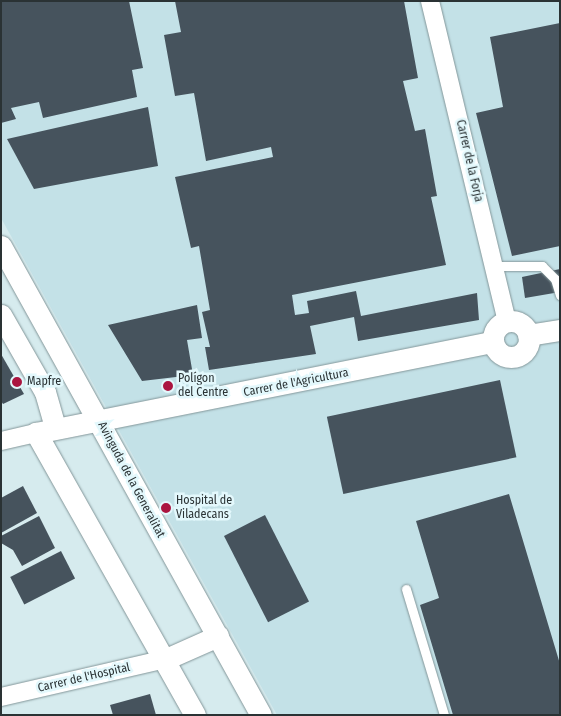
<!DOCTYPE html>
<meta charset="utf-8">
<style>
body{margin:0}
#map{position:relative;width:561px;height:716px;overflow:hidden;background:#d6ebee;font-family:"Fira Sans Condensed",sans-serif}
div>[style]{position:absolute}
.built>*{inset:0;background:#c3e1e7}
.building>*{inset:0;background:#46535d;transform-origin:0 0}
.roads{filter:drop-shadow(0 0 1px #839699) drop-shadow(0 0 1px #839699)}
.service>*{height:9px;margin:-4.5px;padding:0 4.5px;transform-origin:4.5px;border-radius:4.5px;background:#fff}
.minor>*{height:18px;margin:-9px;padding:0 9px;transform-origin:9px;border-radius:9px;background:#fff}
.tertiary>*{height:21px;margin:-10.5px;padding:0 10.5px;transform-origin:10.5px;border-radius:10.5px;background:#fff}
.tertiary>.ring{margin:-10.5px;padding:0;box-sizing:content-box;background:none;border:21px solid #fff;border-radius:50%}
.dots>*{width:14px;height:14px;translate:-50% -50%;box-sizing:border-box;border:2px solid #e3f8fc;border-radius:50%}
span{translate:-50% -50%;white-space:nowrap;text-align:center;line-height:1.15;-webkit-text-stroke:5px #e3f8fc;paint-order:stroke}
.street-label{font-size:12px;color:#2a3234}
.poi-label{font-size:12px;color:#2a3234}
.left{translate:0 -50%;text-align:left}
.frame{position:absolute;inset:0;border:2px solid #2a3234;pointer-events:none}
</style>
<div id="map">
<div class="built">
<div style="clip-path:polygon(1px 1px,560px 1px,560px 715px,277px 715px,1px 218px)"></div>
</div>
<div class="building">
<div style="clip-path:polygon(1px 1px,129px 1px,143px 68px,132px 70px,137px 97px,43px 118px,39px 102px,11px 108px,16px 119px,1px 123px)"></div>
<div style="clip-path:polygon(175px 1px,404px 1px,418px 78px,403px 81px,415px 131px,425px 129px,437px 196px,431px 197px,446px 265px,292px 295px,295px 315px,309px 313px,307px 301px,356px 291px,361px 316px,477px 293px,479px 320px,358px 341px,354px 317px,310px 326px,316px 354px,209px 370px,205px 347px,210px 347px,202px 312px,210px 310px,199px 246px,191px 248px,175px 177px,273px 157px,271px 147px,206px 161px,194px 93px,175px 96px,164px 35px,181px 32px)"></div>
<div style="clip-path:polygon(560px 23px,560px 246px,512px 256px,476px 113px,503px 107px,490px 37px)"></div>
<div style="clip-path:polygon(148px 107px,158px 166px,34px 189px,7px 139px)"></div>
<div style="clip-path:polygon(560px 269px,560px 292px,525px 298px,522px 277px)"></div>
<div style="clip-path:polygon(197px 305px,202px 338px,187px 340px,193px 375px,142px 381px,108px 325px)"></div>
<div style="clip-path:polygon(1px 354px,24px 394px,3px 404px,1px 401px)"></div>
<div style="left:500px;top:380px;width:79px;height:177px;rotate:78deg"></div>
<div style="clip-path:polygon(23px 486px,37px 513px,1px 533px,1px 498px)"></div>
<div style="clip-path:polygon(509px 494px,560px 664px,560px 715px,453px 715px,420px 605px,439px 598px,416px 521px)"></div>
<div style="left:265px;top:515px;width:97px;height:46px;rotate:63deg"></div>
<div style="clip-path:polygon(39px 516px,55px 548px,22px 566px,13px 550px,1px 543px,1px 536px)"></div>
<div style="left:61px;top:551px;width:31px;height:57px;rotate:63deg"></div>
<div style="clip-path:polygon(150px 694px,156px 715px,113px 715px,110px 705px)"></div>
</div>
<div class="roads">
<div class="service">
<div style="left:494px;top:266px;width:48px"></div>
<div style="left:542px;top:266px;width:18px;rotate:45deg"></div>
<div style="left:555px;top:279px;width:17px;rotate:73deg"></div>
<div style="left:406px;top:589px;width:132px;rotate:73.2deg"></div>
</div>
<div class="minor">
<div style="left:430px;top:1px;width:330px;rotate:76.5deg"></div>
<div style="left:1px;top:441px;width:36px;rotate:-13deg"></div>
<div style="left:1px;top:697px;width:169px;rotate:-13deg"></div>
</div>
<div class="tertiary">
<div style="left:1px;top:246px;width:536px;rotate:61deg"></div>
<div style="left:1px;top:315px;width:89px;rotate:60.3deg"></div>
<div style="left:45px;top:392px;width:37px;rotate:74deg"></div>
<div class="ring" style="left:493px;top:321px;width:15px;height:15px"></div>
<div style="left:528px;top:335px;width:32px;rotate:-9deg"></div>
<div style="left:166px;top:659px;width:57px;rotate:-23.9deg"></div>
<div style="left:195px;top:715px;width:324px;rotate:-119.4deg"></div>
<div style="left:36px;top:433px;width:466px;rotate:-11.3deg"></div>
</div>
</div>
<div class="dots">
<div style="left:17px;top:382px;background:#ab1540"></div>
<div style="left:168px;top:386px;background:#ab1540"></div>
<div style="left:166px;top:508px;background:#ab1540"></div>
</div>
<div class="street-label">
<span style="left:469px;top:161px;rotate:77deg">Carrer de la Forja</span>
<span style="left:296px;top:383px;rotate:-11deg">Carrer de l'Agricultura</span>
<span style="left:131px;top:480px;rotate:62deg">Avinguda de la Generalitat</span>
<span style="left:84px;top:678px;rotate:-13deg">Carrer de l'Hospital</span>
</div>
<div class="poi-label">
<span class="left" style="left:178px;top:386px">Polígon<br>del Centre</span>
<span class="left" style="left:27px;top:382px">Mapfre</span>
<span class="left" style="left:176px;top:508px">Hospital de<br>Viladecans</span>
</div>
<div class="frame"></div>
</div>
